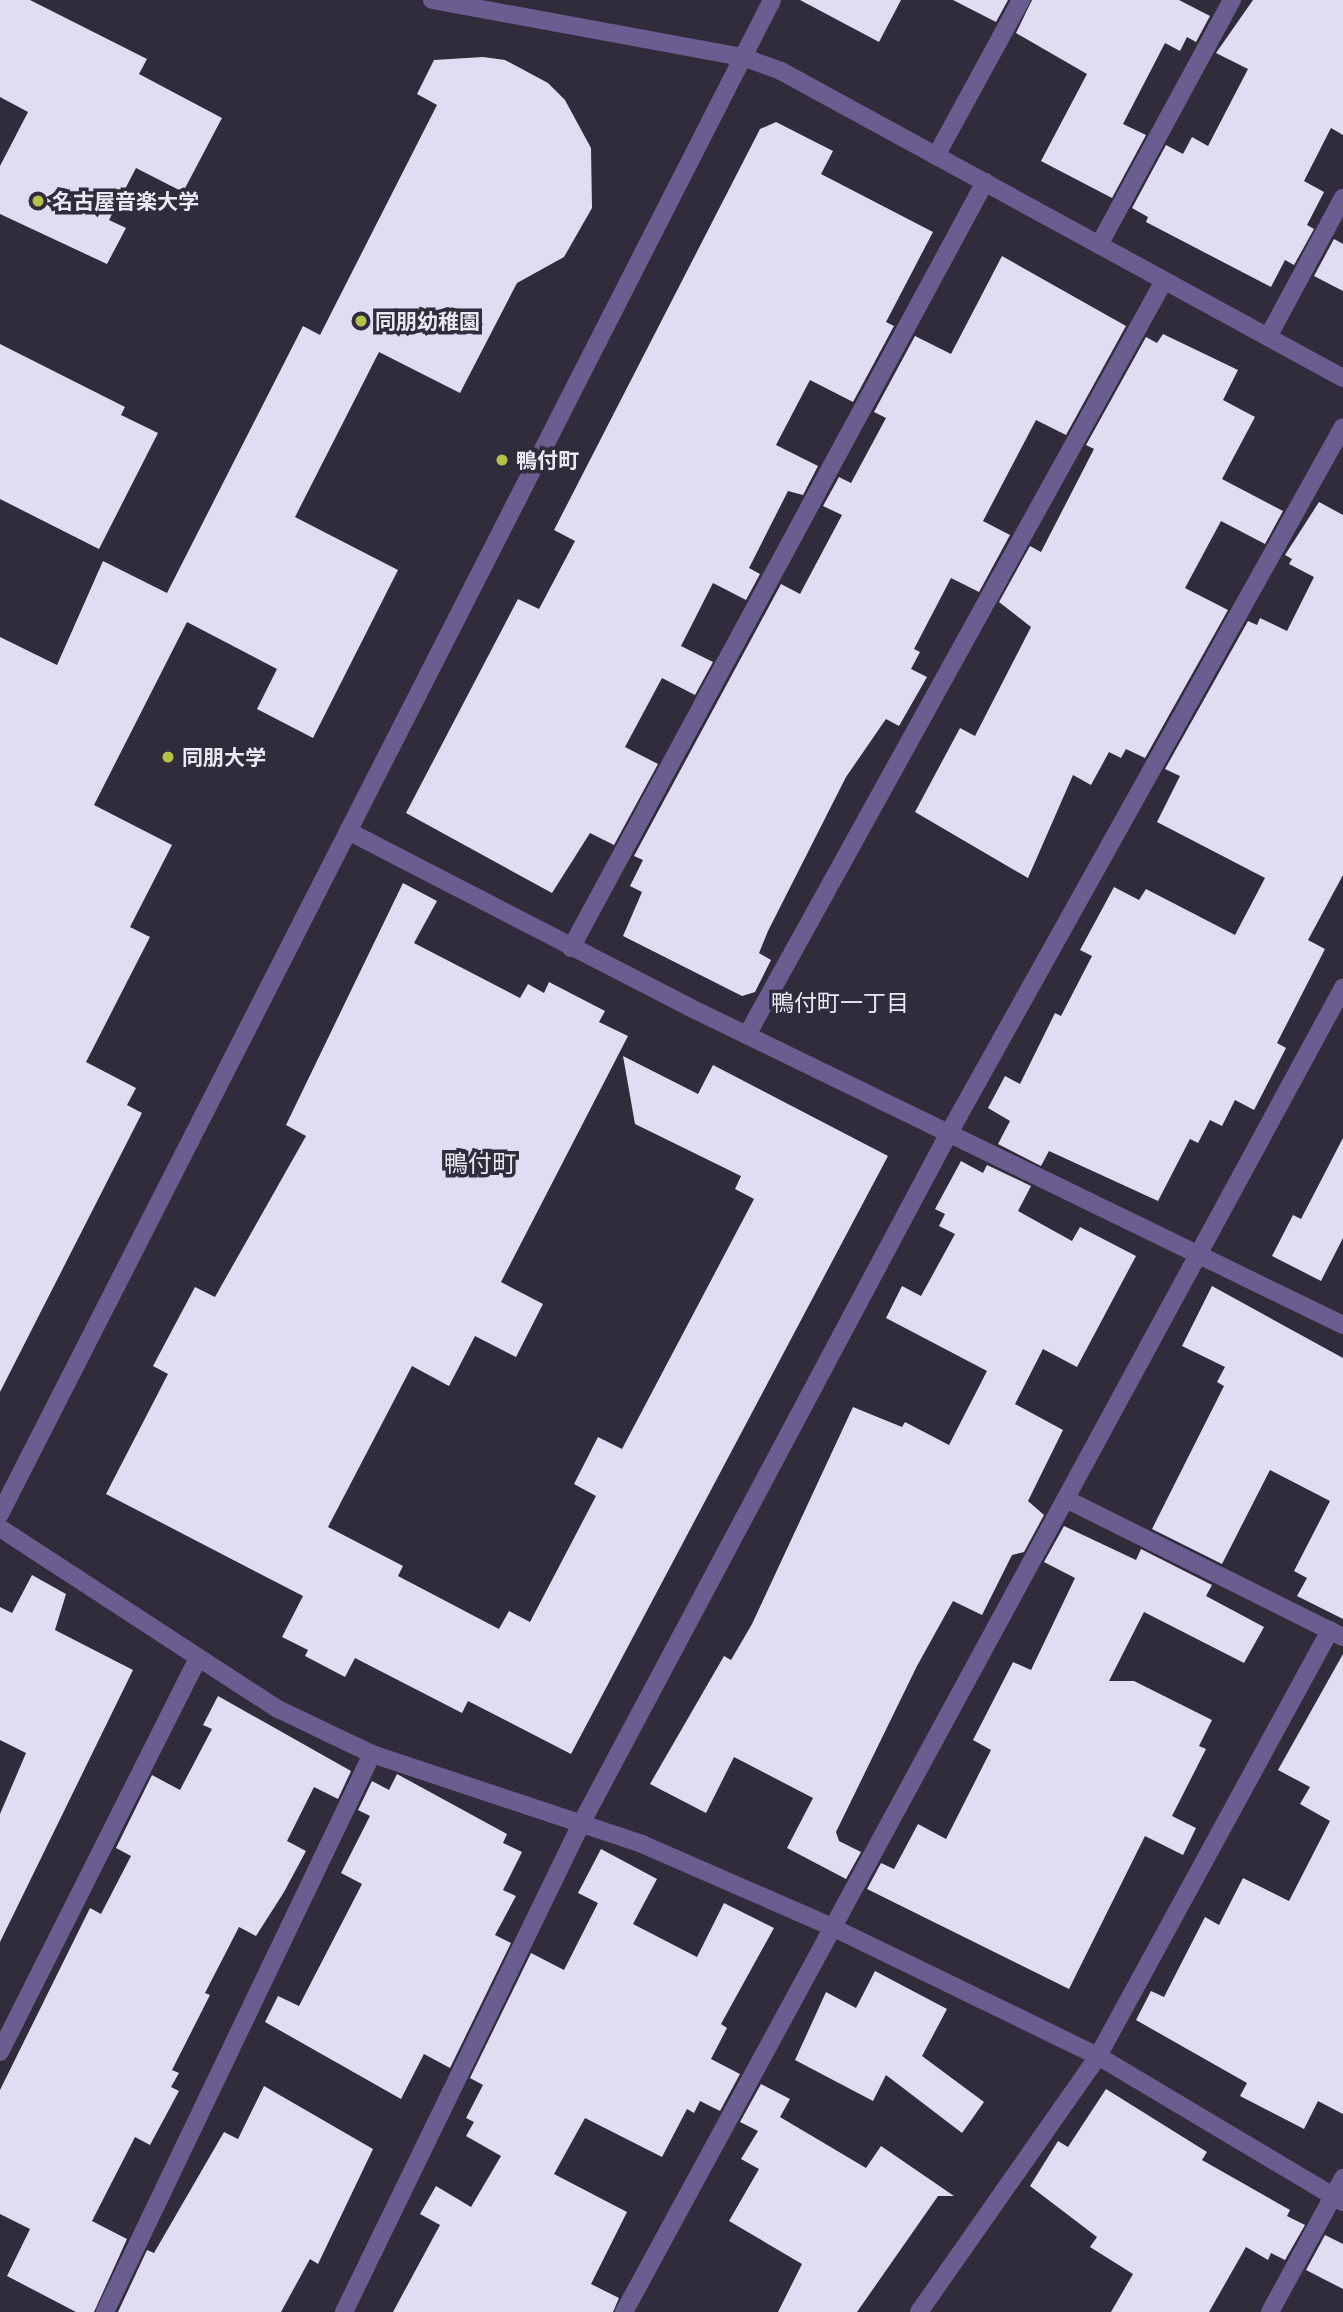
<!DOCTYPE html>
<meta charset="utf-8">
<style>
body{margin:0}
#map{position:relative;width:1343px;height:2312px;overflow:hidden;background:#302c3c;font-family:"Exo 2","Noto Sans JP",sans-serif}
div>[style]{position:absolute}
.building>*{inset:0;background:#e0dcf1}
.minor>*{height:18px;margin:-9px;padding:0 9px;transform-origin:9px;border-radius:9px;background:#6a5d8f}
.tertiary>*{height:18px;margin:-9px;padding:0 9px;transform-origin:9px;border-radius:9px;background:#6a5d8f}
.dots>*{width:19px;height:19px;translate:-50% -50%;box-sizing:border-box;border:4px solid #302c3c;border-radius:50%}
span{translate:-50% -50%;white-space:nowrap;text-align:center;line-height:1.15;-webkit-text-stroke:7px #302c3c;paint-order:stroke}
.poi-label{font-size:21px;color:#eae8f2;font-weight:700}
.left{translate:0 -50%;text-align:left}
.neighbourhood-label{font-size:23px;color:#eae8f2}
.quarter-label{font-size:24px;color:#eae8f2}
</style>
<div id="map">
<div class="building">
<div style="clip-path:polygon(0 0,30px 0,147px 59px,139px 74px,222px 118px,183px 192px,136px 168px,109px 220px,126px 228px,107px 264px,0 214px,0 166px,28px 112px,0 97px)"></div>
<div style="clip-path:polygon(800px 0,901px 0,879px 42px)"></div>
<div style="clip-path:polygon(953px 0,1008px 0,996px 22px)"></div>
<div style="clip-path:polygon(1032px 0,1179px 0,1210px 16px,1196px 42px,1187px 37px,1180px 51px,1165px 43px,1123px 124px,1146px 135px,1112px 198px,1041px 161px,1087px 74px,1016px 33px)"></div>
<div style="clip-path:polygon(1253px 0,1343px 0,1343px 135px,1331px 128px,1304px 181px,1324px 192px,1307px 225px,1314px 229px,1294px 265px,1285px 260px,1271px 287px,1146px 222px,1148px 217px,1132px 208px,1166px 145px,1183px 154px,1192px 137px,1208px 146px,1248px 69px,1216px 53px)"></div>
<div style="clip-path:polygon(483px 57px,505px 60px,548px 83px,565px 100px,591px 148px,592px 208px,564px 257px,517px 283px,460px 393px,379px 352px,295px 517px,398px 570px,313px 738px,257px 709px,277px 669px,187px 622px,94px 805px,172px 845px,130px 927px,150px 937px,86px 1062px,136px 1088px,127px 1105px,142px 1113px,0 1392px,0 637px,57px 665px,103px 561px,167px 593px,303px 326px,320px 335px,437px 105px,417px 94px,434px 60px)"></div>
<div style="clip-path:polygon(776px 122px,833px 151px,821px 174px,933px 232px,886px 322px,894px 326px,853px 402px,810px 380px,776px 445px,818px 466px,803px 495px,788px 491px,749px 568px,760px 574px,746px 600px,713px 583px,681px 646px,713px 662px,695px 695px,662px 678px,625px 747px,658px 764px,614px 845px,590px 833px,552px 893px,406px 813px,518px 599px,539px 609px,575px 541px,554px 530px,760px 129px)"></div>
<div style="clip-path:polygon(1334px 239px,1343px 244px,1343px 291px,1314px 276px)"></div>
<div style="clip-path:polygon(1002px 256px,1126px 326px,1066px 435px,1036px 420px,983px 521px,1010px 535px,979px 592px,951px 578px,914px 649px,920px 652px,911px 669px,927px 677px,899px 726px,886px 719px,846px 777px,768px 931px,759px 953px,771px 960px,755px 992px,742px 996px,623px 936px,642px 892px,630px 886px,643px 860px,634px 856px,781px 584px,800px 594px,842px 515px,823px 506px,839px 477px,851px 483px,886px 418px,874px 412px,915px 336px,951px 354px)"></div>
<div style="clip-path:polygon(1163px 334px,1238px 370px,1223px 400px,1255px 417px,1222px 479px,1283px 511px,1265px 544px,1221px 521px,1185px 588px,1228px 610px,1145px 758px,1126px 749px,1121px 758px,1109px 752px,1091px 785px,1073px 775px,1028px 878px,915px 812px,960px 728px,975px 736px,1031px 627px,999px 602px,1030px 546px,1041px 552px,1094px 449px,1086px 445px,1146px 337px,1157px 343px)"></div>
<div style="clip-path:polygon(0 344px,125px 407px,121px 415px,158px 433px,99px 549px,0 499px)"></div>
<div style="clip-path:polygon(1319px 502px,1343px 515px,1343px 875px,1308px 940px,1325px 949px,1277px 1043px,1286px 1048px,1254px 1110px,1235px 1100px,1222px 1126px,1210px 1120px,1198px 1143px,1190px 1139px,1158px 1201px,1049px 1151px,1041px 1166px,998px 1144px,1010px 1121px,988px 1108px,1005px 1076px,1020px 1084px,1055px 1013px,1061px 1016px,1092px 956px,1080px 950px,1114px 887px,1139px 900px,1146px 889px,1235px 935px,1265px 878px,1157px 822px,1180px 776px,1165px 769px,1248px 621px,1257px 625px,1260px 618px,1287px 631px,1314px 577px,1289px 564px,1292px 559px,1285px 555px)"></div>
<div style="clip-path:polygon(403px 883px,437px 901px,414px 943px,520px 998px,528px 984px,544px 993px,549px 982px,605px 1011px,599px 1022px,628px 1036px,501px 1282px,543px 1304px,516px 1357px,475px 1336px,449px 1386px,412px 1366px,328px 1527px,403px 1566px,398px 1576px,499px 1629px,509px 1611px,530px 1622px,596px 1496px,574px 1484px,598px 1437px,622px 1449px,754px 1199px,735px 1189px,741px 1176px,635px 1124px,623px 1056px,698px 1094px,713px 1065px,888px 1156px,571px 1754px,468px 1701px,462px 1713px,355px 1658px,345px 1677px,305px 1656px,308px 1650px,282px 1637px,303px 1596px,106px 1494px,168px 1374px,153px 1366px,195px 1287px,215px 1297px,306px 1136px,286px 1125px)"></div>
<div style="clip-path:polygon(1343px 1138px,1343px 1238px,1321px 1281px,1272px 1256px,1293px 1215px,1301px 1219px)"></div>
<div style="clip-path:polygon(961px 1161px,983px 1173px,987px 1165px,1031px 1186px,1018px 1211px,1072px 1241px,1080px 1227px,1136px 1256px,1077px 1367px,1043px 1349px,1015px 1404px,1063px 1430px,1028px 1501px,1044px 1515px,1024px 1552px,1012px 1555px,982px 1615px,953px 1601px,917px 1666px,836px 1832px,839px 1841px,861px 1852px,846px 1879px,787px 1848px,813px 1798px,734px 1757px,706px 1813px,650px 1784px,724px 1656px,731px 1660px,752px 1624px,853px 1407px,902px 1427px,905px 1422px,949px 1445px,987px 1371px,886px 1318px,902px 1286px,921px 1296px,955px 1234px,939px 1226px,945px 1214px,935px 1209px)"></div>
<div style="clip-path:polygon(1212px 1286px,1343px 1358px,1343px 1619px,1297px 1596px,1307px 1578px,1294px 1571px,1330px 1501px,1270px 1470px,1222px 1564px,1152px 1529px,1224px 1386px,1217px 1382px,1225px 1367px,1182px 1346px)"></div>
<div style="clip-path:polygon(1064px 1526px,1136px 1560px,1141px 1549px,1212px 1585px,1206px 1596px,1264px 1627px,1244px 1663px,1144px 1612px,1109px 1681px,1134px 1681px,1212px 1720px,1199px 1746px,1206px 1749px,1172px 1816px,1196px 1828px,1183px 1855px,1145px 1836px,1069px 1989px,867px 1889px,881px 1863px,894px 1869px,918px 1824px,946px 1839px,991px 1750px,973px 1740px,1013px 1662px,1031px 1670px,1075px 1578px,1044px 1562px)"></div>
<div style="clip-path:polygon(32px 1575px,66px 1594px,55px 1630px,133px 1670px,0 1942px,0 1814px,26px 1753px,0 1740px,0 1607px,12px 1613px)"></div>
<div style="clip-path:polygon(1343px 1654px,1343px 2114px,1318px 2101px,1304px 2129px,1240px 2096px,1247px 2083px,1136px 2020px,1151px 1991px,1164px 1997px,1205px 1917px,1219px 1925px,1243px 1878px,1289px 1901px,1330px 1821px,1300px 1804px,1310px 1787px,1278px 1770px)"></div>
<div style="clip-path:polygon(218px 1696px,351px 1771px,338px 1799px,314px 1787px,287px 1841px,306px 1851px,284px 1892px,256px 1936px,239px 1927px,205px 1993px,210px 1995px,172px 2070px,179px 2073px,171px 2087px,179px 2091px,150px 2145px,135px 2137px,92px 2221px,127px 2239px,94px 2312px,76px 2312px,7px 2276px,30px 2229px,0 2214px,0 2090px,90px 1908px,101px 1914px,131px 1856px,116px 1848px,152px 1775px,180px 1790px,212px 1729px,203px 1725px)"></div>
<div style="clip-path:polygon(397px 1774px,507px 1834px,503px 1843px,522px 1852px,503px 1890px,516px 1896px,495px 1935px,511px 1943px,450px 2068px,424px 2054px,401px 2099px,265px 2022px,278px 1996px,299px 2006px,362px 1884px,341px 1873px,370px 1816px,358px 1810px,372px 1781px,389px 1790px)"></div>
<div style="clip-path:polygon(601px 1849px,657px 1879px,633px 1924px,697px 1957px,724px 1903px,774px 1928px,721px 2024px,727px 2028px,711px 2059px,740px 2074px,720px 2111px,700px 2101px,694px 2113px,687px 2109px,662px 2157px,585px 2118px,554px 2174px,627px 2212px,591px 2284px,619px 2298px,613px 2312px,393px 2312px,440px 2225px,420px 2214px,436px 2186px,471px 2207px,501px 2156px,466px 2136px,474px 2122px,466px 2118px,483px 2085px,470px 2078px,531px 1953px,564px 1970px,598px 1903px,578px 1893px)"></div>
<div style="clip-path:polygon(875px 1971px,947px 2009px,922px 2056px,984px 2102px,962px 2133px,886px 2075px,873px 2101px,795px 2060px,826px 1992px,856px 2008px)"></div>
<div style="clip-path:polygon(761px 2084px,790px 2099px,780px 2117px,866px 2168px,881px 2146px,954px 2196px,938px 2196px,857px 2312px,778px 2312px,802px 2264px,729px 2221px,759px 2169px,741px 2159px,758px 2131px,740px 2122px)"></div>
<div style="clip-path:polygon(264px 2086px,373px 2149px,318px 2264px,310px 2259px,281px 2312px,118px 2312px,147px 2250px,154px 2253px,224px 2132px,238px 2139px)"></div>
<div style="clip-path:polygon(1106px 2089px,1207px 2152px,1202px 2160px,1290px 2210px,1287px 2216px,1305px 2225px,1285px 2260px,1271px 2253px,1268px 2260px,1246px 2247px,1209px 2312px,1111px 2312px,1133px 2274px,1090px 2247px,1097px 2237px,1030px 2186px,1058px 2141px,1068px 2147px)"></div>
<div style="clip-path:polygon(1325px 2235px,1343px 2244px,1343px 2289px,1306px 2270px)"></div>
</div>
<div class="minor">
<div style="left:936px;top:156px;width:178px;rotate:-61.4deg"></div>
<div style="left:1099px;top:245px;width:279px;rotate:-61.5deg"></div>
<div style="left:1268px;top:337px;width:158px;rotate:-61.7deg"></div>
<div style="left:348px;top:831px;width:384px;rotate:27.3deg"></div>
<div style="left:689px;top:1007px;width:727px;rotate:25.93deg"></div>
<div style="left:571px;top:948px;width:871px;rotate:-61.61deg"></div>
<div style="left:747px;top:1035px;width:862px;rotate:-61.06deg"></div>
<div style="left:1066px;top:1499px;width:309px;rotate:26.5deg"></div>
<div style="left:0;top:1528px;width:332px;rotate:33.1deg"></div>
<div style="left:278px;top:1709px;width:104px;rotate:25.6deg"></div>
<div style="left:372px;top:1754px;width:285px;rotate:18.4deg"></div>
<div style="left:642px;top:1844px;width:210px;rotate:23.6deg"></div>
<div style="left:834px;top:1928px;width:293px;rotate:25.9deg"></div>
<div style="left:1098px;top:2056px;width:285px;rotate:30.8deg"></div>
<div style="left:0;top:2052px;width:440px;rotate:-63.3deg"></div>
<div style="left:105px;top:2312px;width:619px;rotate:-64.43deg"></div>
<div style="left:344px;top:2312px;width:545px;rotate:-64.09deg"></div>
<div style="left:582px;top:1822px;width:781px;rotate:-61.96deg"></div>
<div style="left:949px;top:1133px;width:808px;rotate:-60.84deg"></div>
<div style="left:624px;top:2312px;width:1507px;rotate:-61.5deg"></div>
<div style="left:919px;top:2312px;width:312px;rotate:-55deg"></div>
<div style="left:1098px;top:2056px;width:485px;rotate:-61.4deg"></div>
<div style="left:1270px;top:2312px;width:153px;rotate:-61.4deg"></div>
</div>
<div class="tertiary">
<div style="left:432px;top:0;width:316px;rotate:10.4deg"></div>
<div style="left:743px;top:57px;width:40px;rotate:20.2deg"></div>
<div style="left:781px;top:71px;width:640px;rotate:28.65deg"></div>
<div style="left:0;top:1514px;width:1699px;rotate:-62.98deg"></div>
</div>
<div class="dots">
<div style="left:38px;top:201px;background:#b4c24b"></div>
<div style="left:361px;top:321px;background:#b4c24b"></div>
<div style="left:502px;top:460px;background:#b4c24b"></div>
<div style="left:168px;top:757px;background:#b4c24b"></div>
</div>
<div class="poi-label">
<span class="left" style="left:52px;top:201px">名古屋音楽大学</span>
<span class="left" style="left:375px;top:321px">同朋幼稚園</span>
<span class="left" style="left:516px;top:460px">鴨付町</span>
<span class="left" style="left:182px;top:757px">同朋大学</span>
</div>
<div class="neighbourhood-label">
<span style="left:840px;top:1002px">鴨付町一丁目</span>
</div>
<div class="quarter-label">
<span style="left:480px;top:1163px">鴨付町</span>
</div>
</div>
